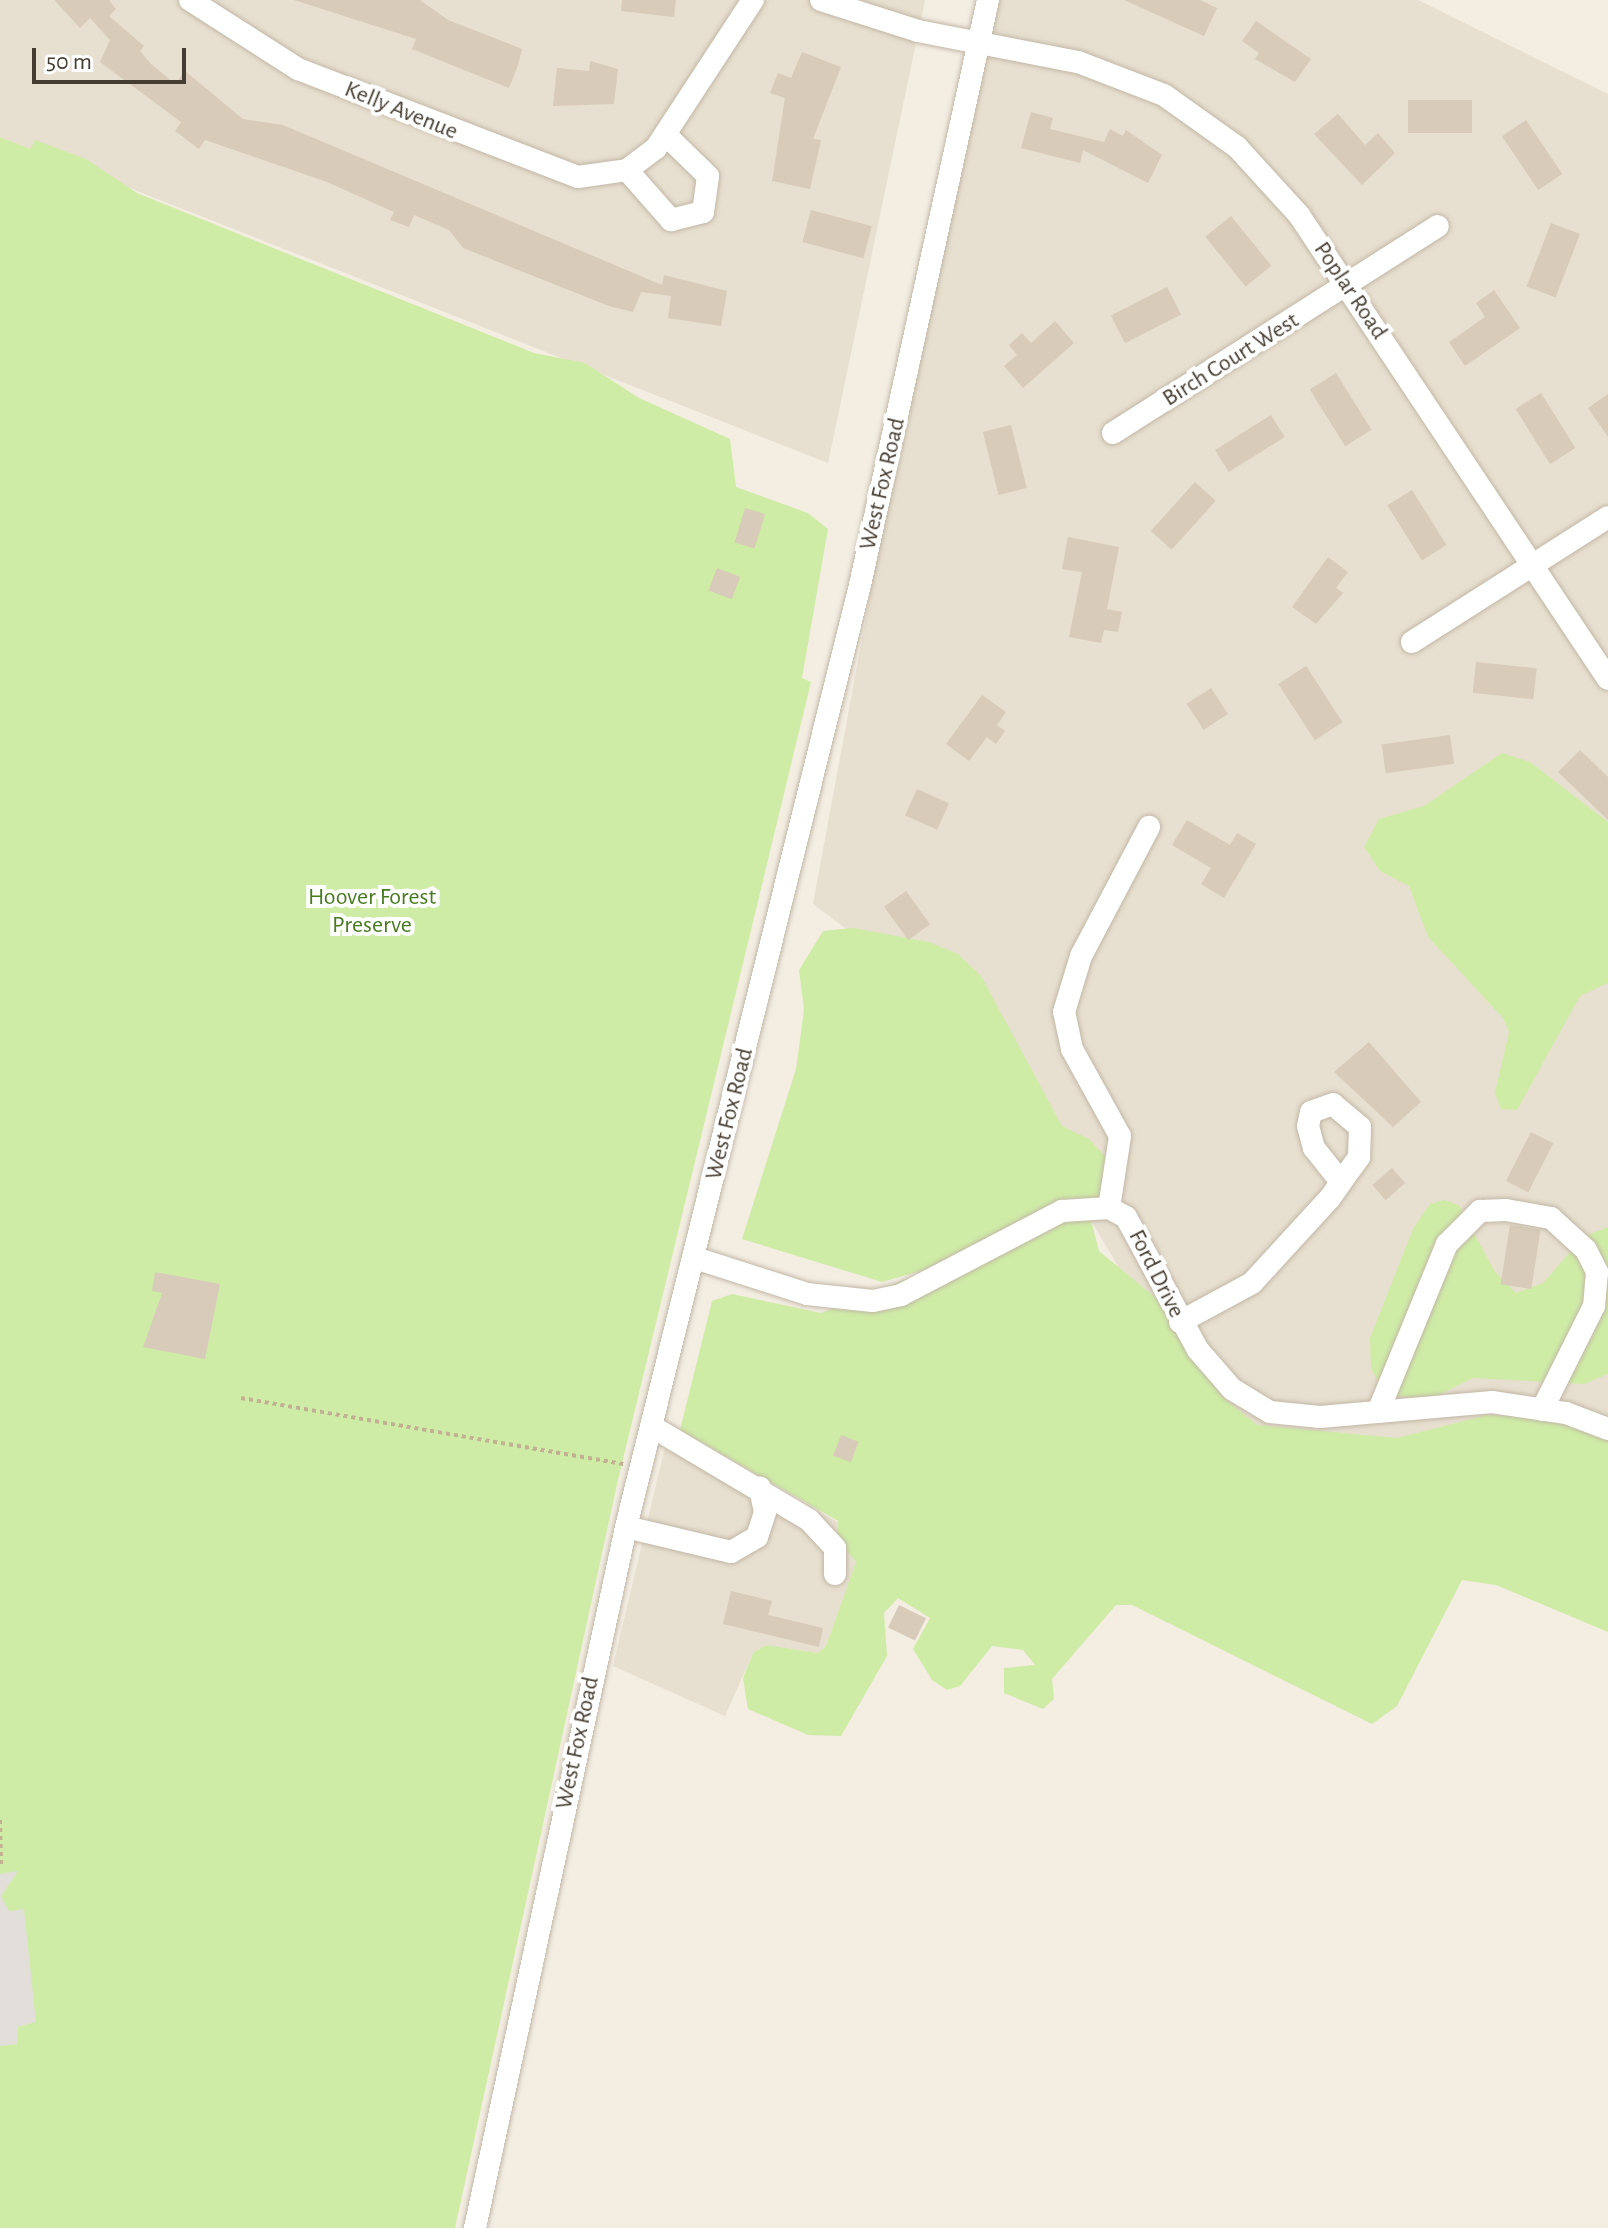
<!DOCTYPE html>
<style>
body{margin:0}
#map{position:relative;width:1608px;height:2228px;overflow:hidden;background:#f3ede2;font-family:"Alegreya Sans",sans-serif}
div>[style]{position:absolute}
.residential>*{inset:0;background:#e7dfcf}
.green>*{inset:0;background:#cfeca6}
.parking>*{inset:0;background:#e2dfdb}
.building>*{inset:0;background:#d8cbb9;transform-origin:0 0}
.path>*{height:4px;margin-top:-2px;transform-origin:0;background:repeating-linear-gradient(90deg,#c2b093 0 4px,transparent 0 8px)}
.roads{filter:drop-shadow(0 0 2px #c2b7a7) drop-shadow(0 0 2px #c2b7a7)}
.minor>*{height:22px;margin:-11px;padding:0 11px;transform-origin:11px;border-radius:11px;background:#fff}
span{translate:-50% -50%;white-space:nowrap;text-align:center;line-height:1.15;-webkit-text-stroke:8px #fff;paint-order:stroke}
.street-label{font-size:24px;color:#453d32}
.park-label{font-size:24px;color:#477b20}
.scale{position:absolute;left:32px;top:48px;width:154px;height:36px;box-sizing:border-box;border:4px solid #453d32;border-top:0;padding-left:10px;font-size:24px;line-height:28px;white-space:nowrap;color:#453d32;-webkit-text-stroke:6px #fff;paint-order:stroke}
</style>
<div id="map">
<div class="residential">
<div style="clip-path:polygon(0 0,925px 0,828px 463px,0 137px)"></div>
<div style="clip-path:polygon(988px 0,1418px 0,1608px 94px,1608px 1460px,1301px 1464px,1206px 1415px,1011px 1085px,881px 955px,813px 904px,871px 590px,860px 585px)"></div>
<div style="clip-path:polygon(669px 1430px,838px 1522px,837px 1533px,857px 1562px,826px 1646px,818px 1653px,766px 1645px,753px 1653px,725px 1716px,613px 1666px)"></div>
</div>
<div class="green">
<div style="clip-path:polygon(0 137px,30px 149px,35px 140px,86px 159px,137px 193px,534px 353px,585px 363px,639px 398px,730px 439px,736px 487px,808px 513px,828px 529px,802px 678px,811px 682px,618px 1480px,455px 2228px,0 2228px)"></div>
<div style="clip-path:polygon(1502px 753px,1530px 762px,1608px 822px,1608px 983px,1580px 996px,1517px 1110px,1501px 1109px,1495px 1093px,1509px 1032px,1503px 1018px,1428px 937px,1409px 886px,1380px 871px,1364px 847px,1379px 819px,1424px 806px)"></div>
<div style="clip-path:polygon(853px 928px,929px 942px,958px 954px,981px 976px,1062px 1126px,1089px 1139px,1114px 1166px,1091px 1220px,1099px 1251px,1156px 1298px,1221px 1396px,1257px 1425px,1397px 1438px,1487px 1415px,1563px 1419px,1608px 1434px,1608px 1632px,1496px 1585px,1462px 1580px,1397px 1706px,1372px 1724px,1132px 1605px,1116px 1605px,1052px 1679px,1054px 1699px,1043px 1709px,1004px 1693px,1004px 1668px,1035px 1665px,1023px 1650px,992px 1646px,960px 1686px,947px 1690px,932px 1680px,913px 1649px,930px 1618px,898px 1598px,884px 1613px,887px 1656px,841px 1736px,808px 1735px,748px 1709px,743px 1678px,753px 1653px,766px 1645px,818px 1653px,826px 1646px,856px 1562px,837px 1538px,838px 1521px,680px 1430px,712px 1301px,732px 1294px,821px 1313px,941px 1265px,882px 1282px,742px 1239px,796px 1069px,804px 1010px,799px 970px,823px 931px)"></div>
<div style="clip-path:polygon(1444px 1200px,1459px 1205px,1495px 1272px,1516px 1293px,1543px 1283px,1583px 1237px,1608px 1227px,1608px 1374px,1584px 1384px,1473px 1378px,1431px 1399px,1385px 1395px,1371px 1368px,1370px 1338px,1413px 1229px,1430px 1204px)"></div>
</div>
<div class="parking">
<div style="clip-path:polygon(18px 1871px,1px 1896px,9px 1911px,24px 1909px,36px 2022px,18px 2027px,17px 2044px,0 2046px,0 1874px)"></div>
</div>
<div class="building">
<div style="clip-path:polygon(54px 0,109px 0,116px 9px,109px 16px,144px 46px,140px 51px,151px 64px,175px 84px,185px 71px,243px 119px,283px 125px,662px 285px,664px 275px,727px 291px,721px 326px,668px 318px,671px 296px,641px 292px,633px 312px,609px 306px,463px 248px,449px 230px,414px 215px,409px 227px,390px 220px,394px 212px,327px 182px,205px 140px,199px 149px,175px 131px,181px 122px,100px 62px,110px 40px,90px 18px,80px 28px)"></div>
<div style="clip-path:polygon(294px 0,420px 0,448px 20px,522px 49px,518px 65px,509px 88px,412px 49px,416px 39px)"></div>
<div style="clip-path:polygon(622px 0,676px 0,674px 17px,621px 11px)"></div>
<div style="clip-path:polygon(1124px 0,1200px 0,1217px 8px,1204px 36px)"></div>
<div style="clip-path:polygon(1256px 21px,1311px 59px,1295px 82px,1255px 59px,1259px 53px,1242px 41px)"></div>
<div style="clip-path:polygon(802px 52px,841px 67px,813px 139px,821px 140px,810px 189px,772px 181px,785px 98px,770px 93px,778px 73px,791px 78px)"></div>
<div style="clip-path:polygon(590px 61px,618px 69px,614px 104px,553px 106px,557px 68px,589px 71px)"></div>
<div style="left:1408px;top:100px;width:64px;height:33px"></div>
<div style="clip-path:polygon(1031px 112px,1053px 118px,1050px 129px,1104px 142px,1110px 129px,1123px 136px,1126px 130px,1162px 155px,1148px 183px,1083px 150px,1080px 163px,1021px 148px)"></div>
<div style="clip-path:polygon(1338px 114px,1365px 145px,1378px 133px,1395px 153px,1362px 185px,1314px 134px)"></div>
<div style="left:1526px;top:120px;width:65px;height:29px;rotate:56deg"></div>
<div style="left:811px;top:210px;width:63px;height:33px;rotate:15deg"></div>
<div style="left:1231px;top:216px;width:64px;height:33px;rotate:51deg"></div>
<div style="left:1551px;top:223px;width:31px;height:68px;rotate:21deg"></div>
<div style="left:1167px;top:287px;width:31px;height:63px;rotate:63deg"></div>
<div style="clip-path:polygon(1494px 290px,1520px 328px,1465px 366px,1449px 342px,1485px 317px,1476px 303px)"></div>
<div style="clip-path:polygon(1055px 321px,1074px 343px,1023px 388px,1004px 366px,1017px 355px,1009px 345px,1022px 333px,1031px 343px)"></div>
<div style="left:1336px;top:373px;width:67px;height:31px;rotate:58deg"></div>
<div style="left:1541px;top:393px;width:65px;height:30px;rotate:58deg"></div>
<div style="clip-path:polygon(1608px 394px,1608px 437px,1588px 408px)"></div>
<div style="left:1271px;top:415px;width:26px;height:66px;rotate:58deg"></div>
<div style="left:1011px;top:425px;width:65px;height:29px;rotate:76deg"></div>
<div style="left:1195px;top:482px;width:28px;height:66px;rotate:42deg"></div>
<div style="left:1412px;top:490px;width:65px;height:29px;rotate:58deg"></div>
<div style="left:745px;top:508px;width:21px;height:36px;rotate:17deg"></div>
<div style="clip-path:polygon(1068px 537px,1119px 547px,1107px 609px,1122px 612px,1118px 632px,1104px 630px,1101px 643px,1069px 637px,1082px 572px,1062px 569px)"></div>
<div style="clip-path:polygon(1328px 557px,1348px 572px,1336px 588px,1343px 593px,1316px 624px,1292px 607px)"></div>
<div style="left:717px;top:568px;width:25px;height:24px;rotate:21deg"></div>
<div style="left:1476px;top:662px;width:61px;height:31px;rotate:6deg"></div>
<div style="left:1306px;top:666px;width:67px;height:33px;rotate:57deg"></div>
<div style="left:1211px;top:688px;width:31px;height:29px;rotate:57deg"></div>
<div style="clip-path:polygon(982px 695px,1006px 712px,997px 725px,1005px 731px,996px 744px,987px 737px,969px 761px,946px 744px)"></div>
<div style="left:1450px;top:735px;width:29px;height:69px;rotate:82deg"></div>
<div style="clip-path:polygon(1580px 750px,1608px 777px,1608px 820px,1558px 772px)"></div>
<div style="left:917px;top:789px;width:35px;height:29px;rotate:24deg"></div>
<div style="clip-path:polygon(1187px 820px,1230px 845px,1237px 833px,1256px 844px,1224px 898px,1201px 884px,1211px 868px,1172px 845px)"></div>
<div style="left:906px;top:891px;width:41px;height:27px;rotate:54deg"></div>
<div style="clip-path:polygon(1369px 1042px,1421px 1102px,1393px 1127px,1334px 1072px)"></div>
<div style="left:1531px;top:1132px;width:25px;height:55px;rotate:27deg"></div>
<div style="left:1392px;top:1168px;width:20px;height:26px;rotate:49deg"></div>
<div style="left:1510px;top:1225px;width:31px;height:60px;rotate:9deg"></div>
<div style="clip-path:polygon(155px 1272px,220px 1284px,205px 1359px,143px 1347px,162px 1293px,152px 1291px)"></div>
<div style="left:841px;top:1435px;width:19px;height:22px;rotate:21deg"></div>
<div style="clip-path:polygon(731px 1591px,772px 1601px,768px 1615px,823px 1628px,819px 1647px,723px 1624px)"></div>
<div style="left:899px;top:1605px;width:30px;height:25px;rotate:26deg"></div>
</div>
<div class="path">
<div style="left:241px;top:1398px;width:388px;rotate:9.8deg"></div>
<div style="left:0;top:1820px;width:44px;rotate:88.7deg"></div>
</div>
<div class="roads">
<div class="minor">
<div style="left:190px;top:0;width:128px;rotate:32.6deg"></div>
<div style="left:298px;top:69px;width:300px;rotate:21.1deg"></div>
<div style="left:578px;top:177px;width:49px;rotate:-8.1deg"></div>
<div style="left:627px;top:170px;width:36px;rotate:-37deg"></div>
<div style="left:656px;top:148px;width:177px;rotate:-56.8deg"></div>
<div style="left:821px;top:0;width:102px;rotate:17.7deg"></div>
<div style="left:918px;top:31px;width:163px;rotate:11deg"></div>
<div style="left:1078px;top:62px;width:92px;rotate:21deg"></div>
<div style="left:1164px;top:95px;width:90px;rotate:35.5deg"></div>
<div style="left:1237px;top:147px;width:92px;rotate:47.6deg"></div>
<div style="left:1299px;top:215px;width:557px;rotate:56.34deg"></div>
<div style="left:627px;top:170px;width:67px;rotate:48.7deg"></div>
<div style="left:671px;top:220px;width:33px;rotate:-14deg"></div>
<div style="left:703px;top:212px;width:36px;rotate:-82deg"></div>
<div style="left:708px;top:176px;width:59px;rotate:-135.7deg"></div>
<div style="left:1113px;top:433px;width:385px;rotate:-32.5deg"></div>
<div style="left:1412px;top:642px;width:232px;rotate:-32.5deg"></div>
<div style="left:1109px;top:1208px;width:73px;rotate:-81.3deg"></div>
<div style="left:1120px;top:1136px;width:99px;rotate:-118.9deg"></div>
<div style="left:1072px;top:1049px;width:38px;rotate:-102deg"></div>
<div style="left:1064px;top:1012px;width:59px;rotate:-73.1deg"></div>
<div style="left:1081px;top:956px;width:146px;rotate:-62.2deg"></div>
<div style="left:695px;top:1258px;width:118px;rotate:17.8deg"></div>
<div style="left:807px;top:1294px;width:66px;rotate:6.1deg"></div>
<div style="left:873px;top:1301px;width:29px;rotate:-12deg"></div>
<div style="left:901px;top:1295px;width:182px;rotate:-27.6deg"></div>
<div style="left:1062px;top:1211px;width:47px;rotate:-3.7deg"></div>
<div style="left:1109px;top:1208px;width:19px;rotate:28deg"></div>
<div style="left:1126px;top:1217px;width:151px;rotate:61.6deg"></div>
<div style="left:1198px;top:1350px;width:52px;rotate:48.9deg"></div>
<div style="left:1232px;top:1389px;width:44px;rotate:31.2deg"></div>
<div style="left:1270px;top:1412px;width:50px;rotate:5.7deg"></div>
<div style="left:1320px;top:1417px;width:173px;rotate:-5deg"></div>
<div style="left:1492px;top:1402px;width:75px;rotate:8.5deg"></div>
<div style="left:1566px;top:1413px;width:45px;rotate:20.9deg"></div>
<div style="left:1180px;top:1322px;width:82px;rotate:-28.4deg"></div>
<div style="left:1252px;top:1283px;width:115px;rotate:-47.5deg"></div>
<div style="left:1330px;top:1198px;width:19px;rotate:-55deg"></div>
<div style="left:1341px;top:1182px;width:31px;rotate:-54deg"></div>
<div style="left:1359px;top:1157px;width:30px;rotate:-88deg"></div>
<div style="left:1360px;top:1127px;width:35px;rotate:-140deg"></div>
<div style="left:1333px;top:1104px;width:23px;rotate:160deg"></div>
<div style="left:1311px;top:1112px;width:14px;rotate:102deg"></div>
<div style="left:1308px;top:1126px;width:23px;rotate:75deg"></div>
<div style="left:1314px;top:1148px;width:43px;rotate:51.5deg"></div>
<div style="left:1378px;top:1412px;width:182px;rotate:-67.7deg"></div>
<div style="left:1447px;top:1244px;width:47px;rotate:-45deg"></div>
<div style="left:1480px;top:1211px;width:26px;rotate:-2deg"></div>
<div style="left:1506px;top:1210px;width:46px;rotate:10.1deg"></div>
<div style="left:1551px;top:1218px;width:47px;rotate:42.4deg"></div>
<div style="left:1586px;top:1250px;width:25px;rotate:63deg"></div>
<div style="left:1597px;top:1272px;width:34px;rotate:95deg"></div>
<div style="left:1594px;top:1306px;width:116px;rotate:116.6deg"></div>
<div style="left:651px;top:1426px;width:184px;rotate:30.7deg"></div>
<div style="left:809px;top:1520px;width:38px;rotate:47deg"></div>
<div style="left:835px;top:1548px;width:26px;rotate:90deg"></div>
<div style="left:626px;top:1527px;width:108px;rotate:13.4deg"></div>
<div style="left:731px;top:1552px;width:30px;rotate:-30deg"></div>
<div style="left:757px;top:1537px;width:26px;rotate:-72deg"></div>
<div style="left:765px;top:1512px;width:25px;rotate:-102deg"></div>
<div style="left:475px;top:2228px;width:717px;rotate:-77.84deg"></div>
<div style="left:626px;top:1527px;width:971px;rotate:-76.05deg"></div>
<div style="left:860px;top:585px;width:599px;rotate:-77.66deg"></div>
</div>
</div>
<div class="street-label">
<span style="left:401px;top:111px;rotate:22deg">Kelly Avenue</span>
<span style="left:1350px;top:291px;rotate:56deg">Poplar Road</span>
<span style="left:1231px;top:360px;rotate:-32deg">Birch Court West</span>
<span style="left:883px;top:484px;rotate:-77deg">West Fox Road</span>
<span style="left:730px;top:1114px;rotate:-76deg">West Fox Road</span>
<span style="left:1156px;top:1274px;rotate:63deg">Ford Drive</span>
<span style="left:578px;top:1743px;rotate:-78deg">West Fox Road</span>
</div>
<div class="park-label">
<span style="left:372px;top:912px">Hoover Forest<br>Preserve</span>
</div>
<div class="scale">50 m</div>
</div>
